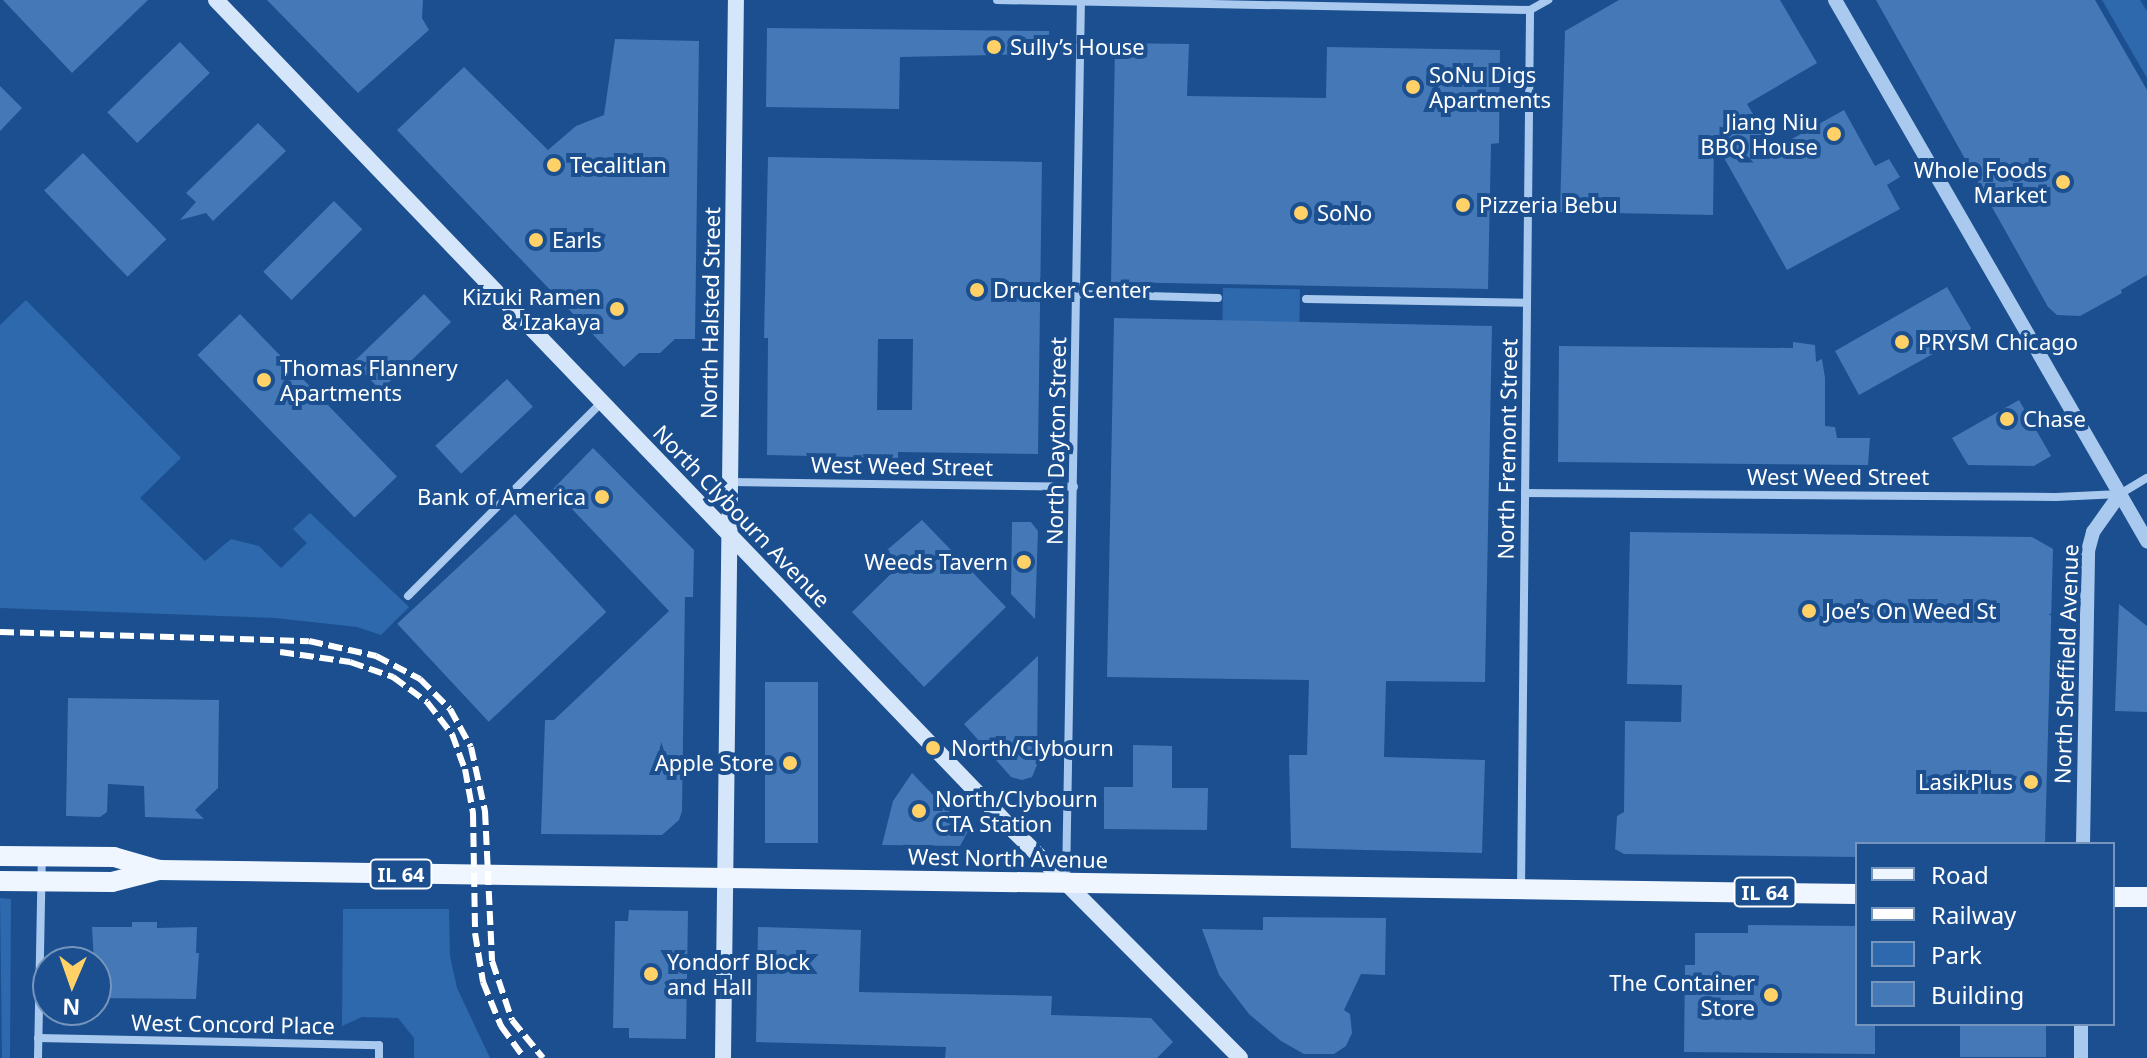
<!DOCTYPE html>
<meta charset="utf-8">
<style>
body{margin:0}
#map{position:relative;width:2147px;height:1058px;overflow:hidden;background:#1b4f8f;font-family:"Noto Sans",sans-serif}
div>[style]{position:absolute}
.green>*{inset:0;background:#2e69ad;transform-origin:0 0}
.building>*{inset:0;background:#4478b7;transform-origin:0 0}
.minor>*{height:8px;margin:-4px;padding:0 4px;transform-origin:4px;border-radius:4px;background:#a9c9ee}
.tertiary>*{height:14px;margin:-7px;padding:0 7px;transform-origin:7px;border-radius:7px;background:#a9c9ee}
.secondary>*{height:16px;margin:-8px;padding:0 8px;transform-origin:8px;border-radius:8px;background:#d6e6fa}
.primary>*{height:20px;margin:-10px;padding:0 10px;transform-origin:10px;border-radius:10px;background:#f0f6ff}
.rail>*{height:6px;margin-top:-3px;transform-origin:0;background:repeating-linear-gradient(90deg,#fff 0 14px,transparent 0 20px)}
.dots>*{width:22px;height:22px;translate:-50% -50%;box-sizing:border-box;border:4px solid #1b4f8f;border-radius:50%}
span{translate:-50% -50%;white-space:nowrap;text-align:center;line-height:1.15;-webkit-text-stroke:8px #1b4f8f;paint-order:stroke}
.shield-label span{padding:2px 6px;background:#1b4f8f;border:2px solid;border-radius:6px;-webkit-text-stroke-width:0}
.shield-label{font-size:20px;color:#fff;font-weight:700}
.poi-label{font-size:22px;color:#fff}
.left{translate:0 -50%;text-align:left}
.right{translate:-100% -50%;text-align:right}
.street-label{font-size:22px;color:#fff}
.legend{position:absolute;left:1855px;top:842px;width:260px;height:184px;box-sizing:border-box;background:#1b4f8f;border:2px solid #7695bc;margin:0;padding:10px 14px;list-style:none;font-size:24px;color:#fff}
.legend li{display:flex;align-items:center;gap:16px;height:40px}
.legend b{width:40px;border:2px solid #7695bc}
.north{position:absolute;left:32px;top:946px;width:80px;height:80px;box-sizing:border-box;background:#1b4f8f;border:2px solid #7695bc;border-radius:50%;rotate:182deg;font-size:22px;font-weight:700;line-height:32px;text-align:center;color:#fff}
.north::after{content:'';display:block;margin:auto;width:28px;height:36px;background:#ffd166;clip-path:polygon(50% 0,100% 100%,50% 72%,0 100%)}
</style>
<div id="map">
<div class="green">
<div style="clip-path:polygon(2102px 0,2140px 0,2147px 11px,2147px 78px)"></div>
<div style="left:1223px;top:288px;width:77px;height:33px;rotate:1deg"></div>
<div style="clip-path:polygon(26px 300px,181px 458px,140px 498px,205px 561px,231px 539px,259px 546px,281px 568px,307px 543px,293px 529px,310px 513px,409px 607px,381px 635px,357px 627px,275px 618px,0 608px,0 325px)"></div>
<div style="clip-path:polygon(0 898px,11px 899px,10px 1058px,2px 1058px)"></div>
<div style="clip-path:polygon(343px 909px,449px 909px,450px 956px,457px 988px,490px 1058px,414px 1058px,414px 1038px,398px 1018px,362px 1017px,342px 1026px)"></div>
</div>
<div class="building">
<div style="clip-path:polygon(3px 0,148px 0,72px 73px)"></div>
<div style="clip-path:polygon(267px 0,423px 0,422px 18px,429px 30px,358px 93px)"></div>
<div style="clip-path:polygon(1619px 0,1780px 0,1817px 63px,1747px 104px,1774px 149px,1844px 110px,1875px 166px,1889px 159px,1900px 177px,1887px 185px,1900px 209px,1787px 270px,1714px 140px,1713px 215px,1560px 212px,1565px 31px)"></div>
<div style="clip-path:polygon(1876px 0,2095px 0,2147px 90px,2147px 275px,2121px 290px,2122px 293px,2080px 316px,2057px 315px,2048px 307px)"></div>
<div style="clip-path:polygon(767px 28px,1049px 31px,1049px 54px,900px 57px,899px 109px,766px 107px)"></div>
<div style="clip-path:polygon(615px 39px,699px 41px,695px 339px,675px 339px,660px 353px,639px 353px,624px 367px,397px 130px,464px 67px,548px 150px,576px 126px,604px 115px)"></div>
<div style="left:180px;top:42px;width:43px;height:101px;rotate:46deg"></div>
<div style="clip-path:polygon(1115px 43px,1189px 44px,1187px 96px,1326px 98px,1327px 47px,1500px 50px,1499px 143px,1491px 144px,1488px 289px,1111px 282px)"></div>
<div style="clip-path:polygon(0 86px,22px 108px,0 131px)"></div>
<div style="clip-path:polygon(258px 123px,286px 151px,213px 221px,206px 213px,180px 220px,196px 202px,186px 193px)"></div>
<div style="left:83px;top:153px;width:120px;height:54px;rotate:46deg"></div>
<div style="clip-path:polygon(evenodd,768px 157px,1042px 162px,1038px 454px,898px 452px,898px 458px,767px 455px,768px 338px,764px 338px,768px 157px,878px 339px,913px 339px,912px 410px,877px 410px,878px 339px)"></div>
<div style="left:334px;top:201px;width:40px;height:100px;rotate:45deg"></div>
<div style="clip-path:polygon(1947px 287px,1971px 328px,1967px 335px,1859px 395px,1835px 351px)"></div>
<div style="left:424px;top:294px;width:39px;height:98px;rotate:46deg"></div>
<div style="left:240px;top:314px;width:226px;height:59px;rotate:46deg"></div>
<div style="clip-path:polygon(1114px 318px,1492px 326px,1485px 682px,1386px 681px,1384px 757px,1485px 760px,1482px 853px,1291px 848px,1289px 755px,1307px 755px,1309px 680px,1107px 677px)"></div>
<div style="clip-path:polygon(1793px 342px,1815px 345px,1816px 362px,1822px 359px,1825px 378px,1825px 426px,1835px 427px,1837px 438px,1870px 438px,1868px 465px,1558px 462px,1559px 346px,1793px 348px)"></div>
<div style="left:507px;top:379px;width:38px;height:98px;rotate:47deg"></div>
<div style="clip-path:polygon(2019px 400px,2051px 456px,2034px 466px,1968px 465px,1952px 438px)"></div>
<div style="clip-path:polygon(593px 448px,694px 550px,693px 597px,685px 597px,682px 811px,679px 820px,662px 835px,541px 834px,545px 720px,554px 720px,669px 611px,553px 489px)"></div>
<div style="left:515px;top:514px;width:134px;height:161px;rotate:47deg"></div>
<div style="clip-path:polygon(922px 520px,1006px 607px,924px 687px,852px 612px,901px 564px,887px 550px)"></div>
<div style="clip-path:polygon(1012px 522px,1031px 522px,1038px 531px,1035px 619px,1011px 594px)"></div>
<div style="clip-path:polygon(1630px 532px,2032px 537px,2053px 549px,2045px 844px,1857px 844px,1857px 857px,1624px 854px,1615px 849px,1617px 816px,1624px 812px,1625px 721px,1681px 722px,1682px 685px,1627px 684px)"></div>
<div style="clip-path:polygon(2119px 604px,2147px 626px,2147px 712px,2115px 711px)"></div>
<div style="clip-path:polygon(1038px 656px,1037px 765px,1032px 777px,1022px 780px,1011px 777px,964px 724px)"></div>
<div style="left:765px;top:682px;width:53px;height:161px"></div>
<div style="clip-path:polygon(68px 698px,219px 700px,218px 788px,195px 810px,204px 819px,145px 817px,144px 786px,108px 784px,107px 812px,100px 817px,66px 816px)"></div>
<div style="clip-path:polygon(1133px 745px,1172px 746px,1172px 788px,1208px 788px,1207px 830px,1104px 829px,1104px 787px,1133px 787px)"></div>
<div style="clip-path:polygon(912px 773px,968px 831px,960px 846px,882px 845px,893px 801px)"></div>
<div style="clip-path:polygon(629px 910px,688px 911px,686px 1039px,629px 1038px,629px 1028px,613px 1028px,615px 921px,628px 921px)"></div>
<div style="clip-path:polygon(1263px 917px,1386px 918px,1385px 975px,1361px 974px,1344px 1010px,1350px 1014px,1352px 1033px,1346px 1046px,1334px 1054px,1304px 1054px,1281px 1041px,1249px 1014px,1219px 975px,1202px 929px,1263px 930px)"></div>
<div style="clip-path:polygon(132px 922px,157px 922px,157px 928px,197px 927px,196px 953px,199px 953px,196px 999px,96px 998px,92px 927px,132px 927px)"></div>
<div style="clip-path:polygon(1748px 925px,1857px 926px,1857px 1024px,1875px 1024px,1875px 1054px,1684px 1052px,1685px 965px,1695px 965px,1695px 933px,1748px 933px)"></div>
<div style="clip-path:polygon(758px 927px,861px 930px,859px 992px,1052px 996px,1051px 1015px,1151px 1018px,1173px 1042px,1157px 1058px,945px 1058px,946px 1047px,756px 1042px)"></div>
<div style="left:1960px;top:1024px;width:86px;height:33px"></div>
</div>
<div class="minor">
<div style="left:997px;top:0;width:533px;rotate:1.07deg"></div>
<div style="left:1530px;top:10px;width:21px;rotate:-29deg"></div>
<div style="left:1077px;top:294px;width:141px;rotate:1.6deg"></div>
<div style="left:1306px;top:299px;width:221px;rotate:1deg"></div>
<div style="left:731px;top:482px;width:343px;rotate:0.8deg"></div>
<div style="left:1525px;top:493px;width:531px;rotate:0.43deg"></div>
<div style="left:2056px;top:497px;width:64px;rotate:-2.7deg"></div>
<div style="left:2120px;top:494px;width:31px;rotate:-31deg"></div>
<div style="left:408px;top:596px;width:276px;rotate:-45deg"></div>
<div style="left:1066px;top:883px;width:883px;rotate:-89.03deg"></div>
<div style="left:1521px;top:889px;width:879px;rotate:-89.41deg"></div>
<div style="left:38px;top:1038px;width:341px;rotate:1.2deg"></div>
<div style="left:379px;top:1045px;width:13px;rotate:90deg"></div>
<div style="left:38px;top:1058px;width:201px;rotate:-88.9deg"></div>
</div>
<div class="tertiary">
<div style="left:1835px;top:0;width:625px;rotate:60.03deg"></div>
<div style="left:2083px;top:844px;width:293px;rotate:-89deg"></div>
<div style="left:2088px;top:551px;width:20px;rotate:-75deg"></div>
<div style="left:2093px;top:532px;width:47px;rotate:-54.6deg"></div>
<div style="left:2081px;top:1058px;width:34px;rotate:-90deg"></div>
</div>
<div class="secondary">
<div style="left:216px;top:0;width:1152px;rotate:46.16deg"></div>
<div style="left:1014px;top:831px;width:320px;rotate:45.1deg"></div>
<div style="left:723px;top:1058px;width:1058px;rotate:-89.3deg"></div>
</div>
<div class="primary">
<div style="left:0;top:856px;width:114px;rotate:0.5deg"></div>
<div style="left:114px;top:857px;width:47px;rotate:16.1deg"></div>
<div style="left:159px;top:870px;width:1698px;rotate:0.81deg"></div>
<div style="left:0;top:881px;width:112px;rotate:0.5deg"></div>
<div style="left:112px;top:882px;width:49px;rotate:-14.3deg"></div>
<div style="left:2113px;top:897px;width:34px"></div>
</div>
<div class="rail">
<div style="left:0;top:632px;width:309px;rotate:1.7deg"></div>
<div style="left:309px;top:641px;width:69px;rotate:12.6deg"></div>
<div style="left:376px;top:656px;width:50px;rotate:27.6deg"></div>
<div style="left:420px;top:679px;width:42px;rotate:45deg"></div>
<div style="left:450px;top:709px;width:43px;rotate:61.1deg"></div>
<div style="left:471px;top:747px;width:66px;rotate:77.7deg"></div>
<div style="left:485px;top:811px;width:150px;rotate:87.3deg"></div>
<div style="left:492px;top:961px;width:62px;rotate:71.3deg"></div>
<div style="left:512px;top:1020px;width:49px;rotate:50.8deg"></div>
<div style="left:280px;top:652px;width:71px;rotate:8.1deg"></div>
<div style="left:350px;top:662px;width:46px;rotate:19.2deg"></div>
<div style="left:393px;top:677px;width:42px;rotate:36.3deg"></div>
<div style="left:427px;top:702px;width:41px;rotate:52deg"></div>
<div style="left:452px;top:734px;width:37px;rotate:70deg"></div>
<div style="left:465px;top:769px;width:45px;rotate:79.7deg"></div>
<div style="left:473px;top:813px;width:120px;rotate:89deg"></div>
<div style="left:475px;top:933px;width:50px;rotate:80.7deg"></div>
<div style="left:483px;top:982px;width:48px;rotate:67.8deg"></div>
<div style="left:501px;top:1026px;width:39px;rotate:54deg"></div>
</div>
<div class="dots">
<div style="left:994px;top:47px;background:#ffd166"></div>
<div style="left:1413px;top:87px;background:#ffd166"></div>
<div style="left:1834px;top:134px;background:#ffd166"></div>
<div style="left:554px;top:165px;background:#ffd166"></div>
<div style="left:2063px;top:182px;background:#ffd166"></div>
<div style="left:1463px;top:205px;background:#ffd166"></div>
<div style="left:1301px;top:213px;background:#ffd166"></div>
<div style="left:536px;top:240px;background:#ffd166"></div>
<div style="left:977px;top:290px;background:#ffd166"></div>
<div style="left:617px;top:309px;background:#ffd166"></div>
<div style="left:1902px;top:342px;background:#ffd166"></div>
<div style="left:264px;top:380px;background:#ffd166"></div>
<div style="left:2007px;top:419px;background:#ffd166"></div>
<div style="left:602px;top:497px;background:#ffd166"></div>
<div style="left:1024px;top:562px;background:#ffd166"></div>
<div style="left:1809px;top:611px;background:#ffd166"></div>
<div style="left:933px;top:748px;background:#ffd166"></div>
<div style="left:790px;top:763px;background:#ffd166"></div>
<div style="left:2031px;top:782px;background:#ffd166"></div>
<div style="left:919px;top:811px;background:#ffd166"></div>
<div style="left:651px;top:974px;background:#ffd166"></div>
<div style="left:1771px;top:995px;background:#ffd166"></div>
</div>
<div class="shield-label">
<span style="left:401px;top:874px">IL 64</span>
<span style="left:1765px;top:892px">IL 64</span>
</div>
<div class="poi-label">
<span class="left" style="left:1010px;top:47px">Sully’s House</span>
<span class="left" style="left:1429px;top:87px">SoNu Digs<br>Apartments</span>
<span class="right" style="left:1818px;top:134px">Jiang Niu<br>BBQ House</span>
<span class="left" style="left:570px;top:165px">Tecalitlan</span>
<span class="right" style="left:2047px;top:182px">Whole Foods<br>Market</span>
<span class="left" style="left:1479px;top:205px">Pizzeria Bebu</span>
<span class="left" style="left:1317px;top:213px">SoNo</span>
<span class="left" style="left:552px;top:240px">Earls</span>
<span class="left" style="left:993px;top:290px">Drucker Center</span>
<span class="right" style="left:601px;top:309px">Kizuki Ramen<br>&amp; Izakaya</span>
<span class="left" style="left:1918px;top:342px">PRYSM Chicago</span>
<span class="left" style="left:280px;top:380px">Thomas Flannery<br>Apartments</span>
<span class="left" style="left:2023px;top:419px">Chase</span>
<span class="right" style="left:586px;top:497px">Bank of America</span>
<span class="right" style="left:1008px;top:562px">Weeds Tavern</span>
<span class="left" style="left:1825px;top:611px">Joe’s On Weed St</span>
<span class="left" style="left:951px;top:748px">North/Clybourn</span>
<span class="right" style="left:774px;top:763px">Apple Store</span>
<span class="right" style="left:2013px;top:782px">LasikPlus</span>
<span class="left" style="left:935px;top:811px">North/Clybourn<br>CTA Station</span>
<span class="left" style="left:667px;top:974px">Yondorf Block<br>and Hall</span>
<span class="right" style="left:1755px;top:995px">The Container<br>Store</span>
</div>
<div class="street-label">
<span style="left:710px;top:313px;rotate:-89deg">North Halsted Street</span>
<span style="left:1056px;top:441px;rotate:-89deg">North Dayton Street</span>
<span style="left:1507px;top:449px;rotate:-89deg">North Fremont Street</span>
<span style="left:902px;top:466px;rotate:1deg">West Weed Street</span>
<span style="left:1838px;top:477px">West Weed Street</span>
<span style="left:742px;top:516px;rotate:46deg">North Clybourn Avenue</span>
<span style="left:2066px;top:664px;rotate:-88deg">North Sheffield Avenue</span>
<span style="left:1008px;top:858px;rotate:1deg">West North Avenue</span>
<span style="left:233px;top:1024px;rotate:1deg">West Concord Place</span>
</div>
<ul class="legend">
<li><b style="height:10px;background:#f0f6ff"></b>Road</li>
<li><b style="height:10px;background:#fff"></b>Railway</li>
<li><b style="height:22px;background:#2e69ad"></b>Park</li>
<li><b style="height:22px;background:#4478b7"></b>Building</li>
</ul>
<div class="north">N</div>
</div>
